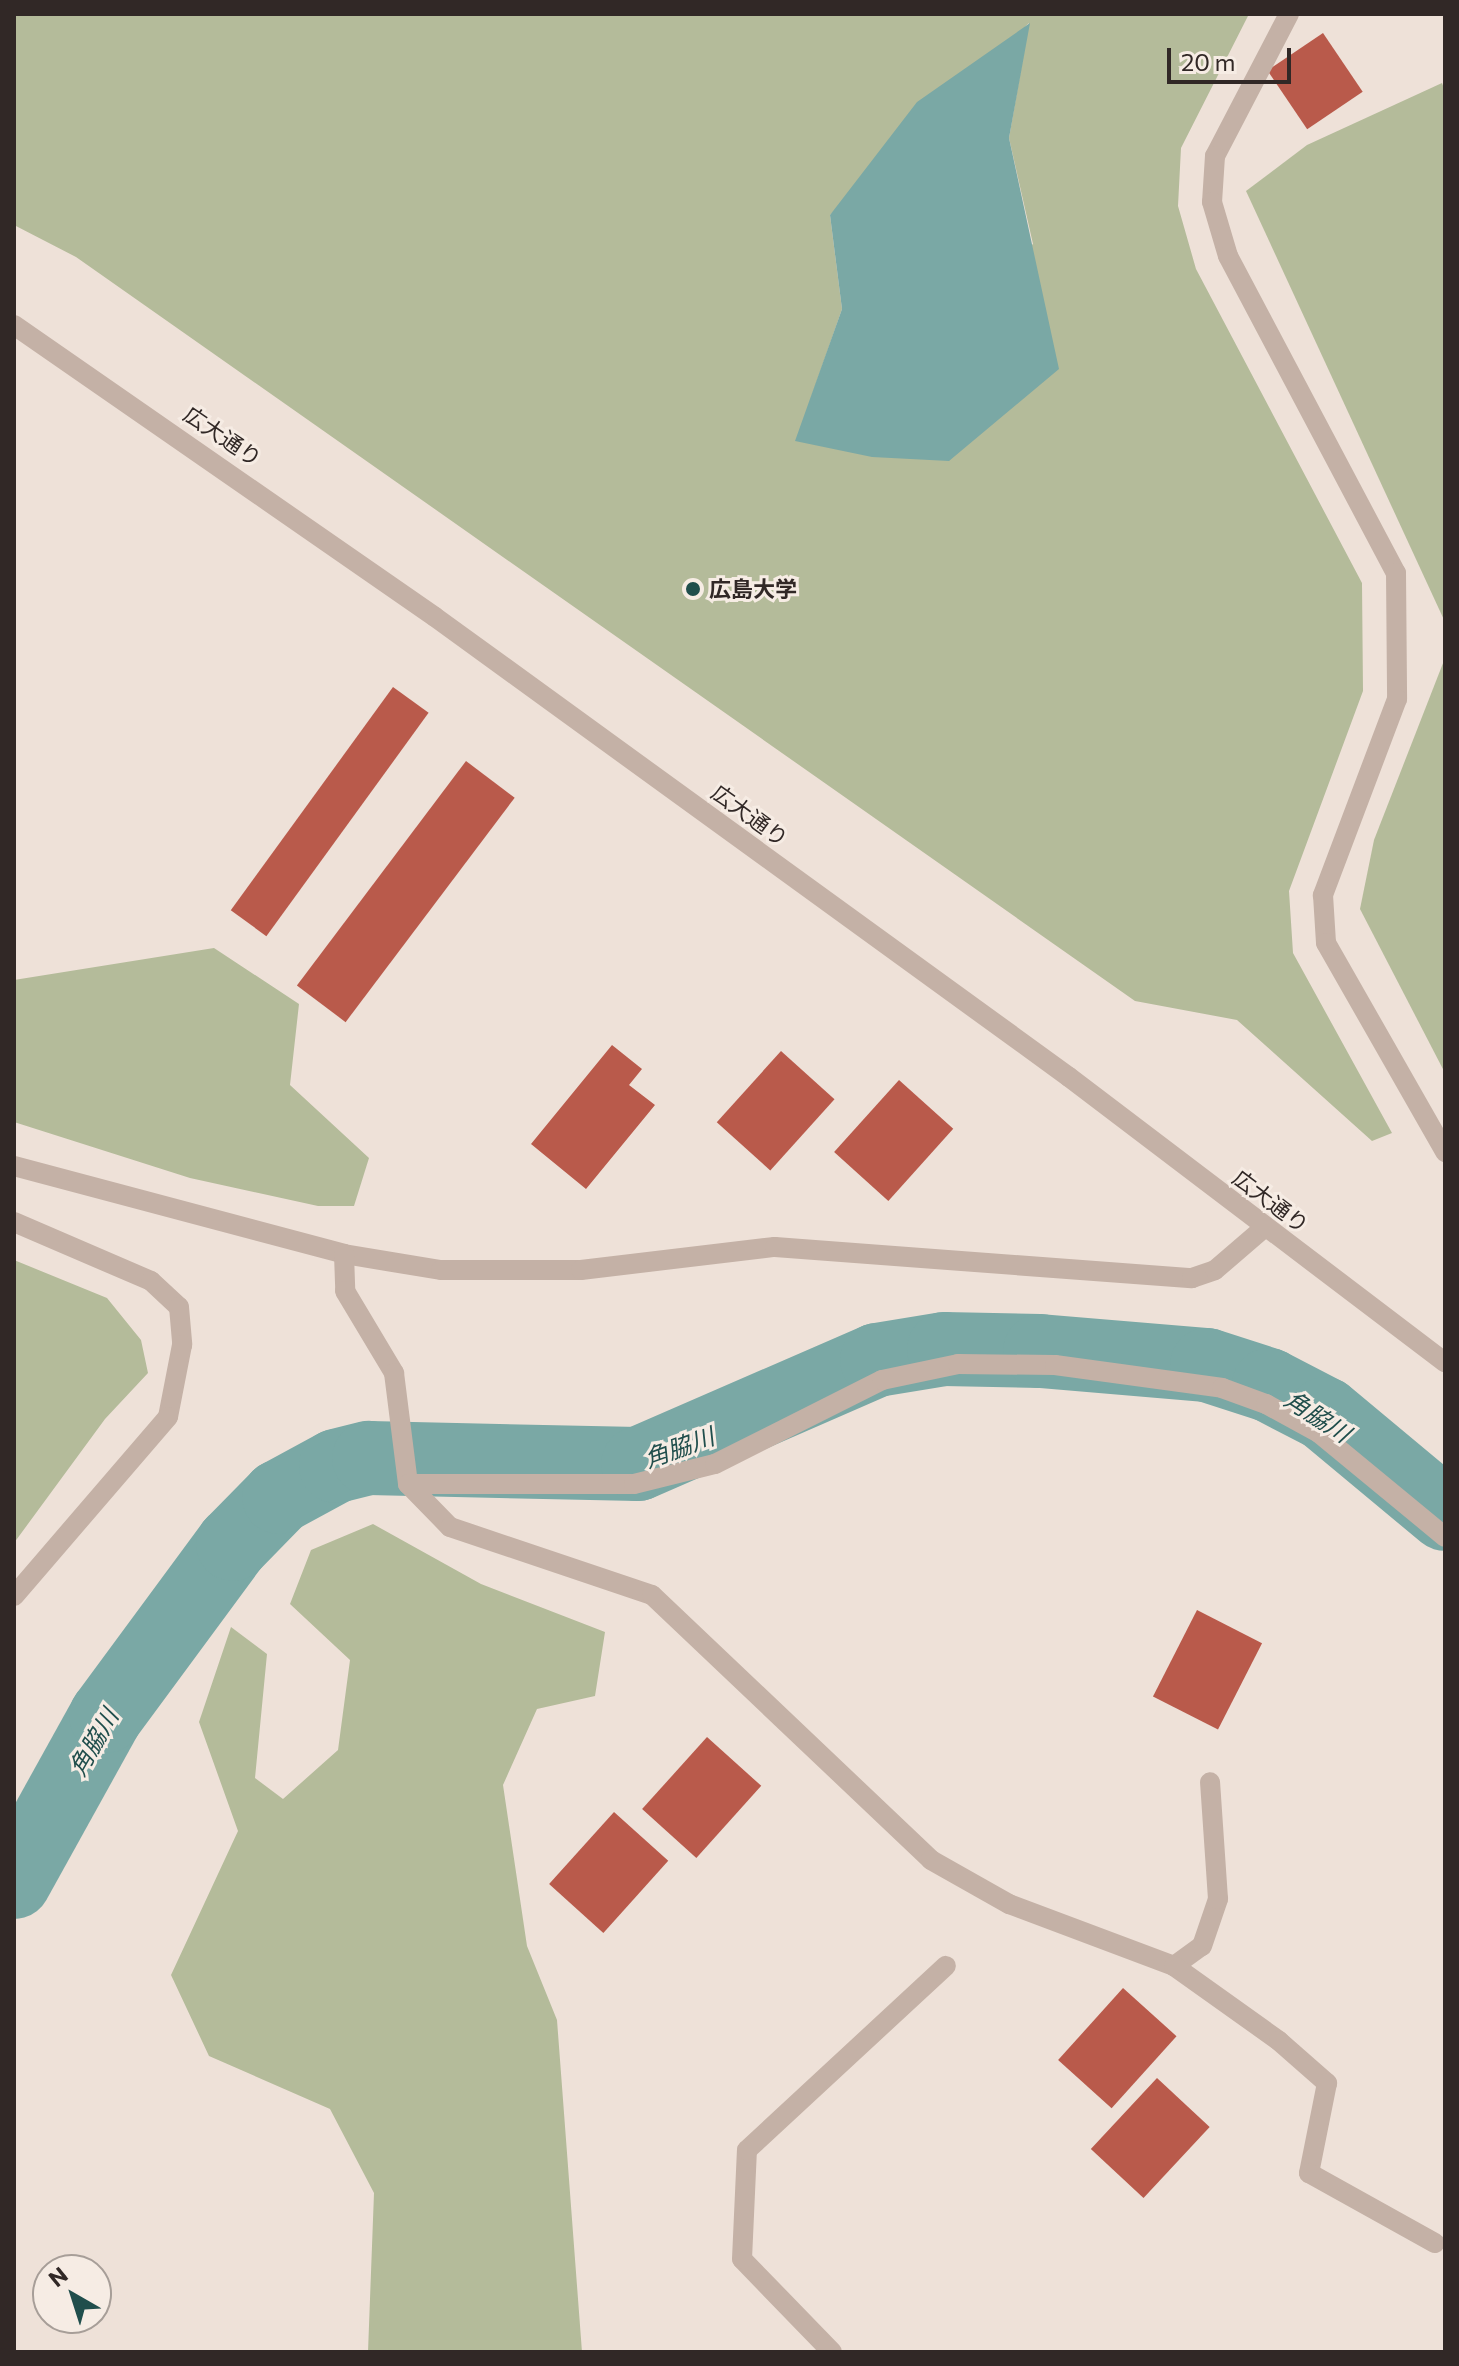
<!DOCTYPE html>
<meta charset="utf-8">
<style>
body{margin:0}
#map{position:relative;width:1459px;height:2366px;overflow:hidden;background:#eee1d8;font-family:Commissioner,"Noto Sans JP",sans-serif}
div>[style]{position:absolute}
.green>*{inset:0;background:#b4bb9a}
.water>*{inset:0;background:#7aa8a5}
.river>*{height:74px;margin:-37px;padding:0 37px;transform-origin:37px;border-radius:37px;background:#7aa8a5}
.building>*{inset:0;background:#b95a4b;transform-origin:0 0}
.service>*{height:20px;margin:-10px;padding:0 10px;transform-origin:10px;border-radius:10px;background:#c4b1a6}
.minor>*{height:20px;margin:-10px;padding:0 10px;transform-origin:10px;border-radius:10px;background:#c4b1a6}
.tertiary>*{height:20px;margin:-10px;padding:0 10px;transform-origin:10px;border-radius:10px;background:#c4b1a6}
.dots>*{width:22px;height:22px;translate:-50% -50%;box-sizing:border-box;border:4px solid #f6ece4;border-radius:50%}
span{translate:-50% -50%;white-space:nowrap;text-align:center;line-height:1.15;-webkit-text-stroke:6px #f6ece4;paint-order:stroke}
.street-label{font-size:22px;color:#312826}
.poi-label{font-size:22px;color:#312826;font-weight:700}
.left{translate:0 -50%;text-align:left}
.water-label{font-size:24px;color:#204e4c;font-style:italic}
.frame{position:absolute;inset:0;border:16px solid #312826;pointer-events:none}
.north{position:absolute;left:32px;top:2254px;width:80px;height:80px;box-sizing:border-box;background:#f6ece4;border:2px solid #a79e98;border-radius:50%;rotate:321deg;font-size:22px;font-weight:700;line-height:32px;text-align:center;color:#312826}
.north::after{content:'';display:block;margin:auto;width:28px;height:36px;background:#204e4c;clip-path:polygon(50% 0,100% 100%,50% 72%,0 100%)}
.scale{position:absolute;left:1167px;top:48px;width:124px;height:36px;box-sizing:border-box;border:4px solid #312826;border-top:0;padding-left:10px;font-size:24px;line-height:28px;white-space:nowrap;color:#312826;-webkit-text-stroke:6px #f6ece4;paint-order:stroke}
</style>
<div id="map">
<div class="green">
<div style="clip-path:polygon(evenodd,14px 14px,1249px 14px,1181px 148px,1178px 206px,1196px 269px,1362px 583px,1363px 691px,1289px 891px,1293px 953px,1392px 1133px,1372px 1141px,1237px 1020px,1135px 1001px,76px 257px,14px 225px,14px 14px,1029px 23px,1009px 138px,1033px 244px,796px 441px,842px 309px,830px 215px,1029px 23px)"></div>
<div style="clip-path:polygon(1442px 83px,1445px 91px,1445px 622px,1246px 191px,1307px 145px)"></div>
<div style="clip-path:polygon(1445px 658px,1445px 1073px,1360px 909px,1374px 840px)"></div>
<div style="clip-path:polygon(214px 948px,299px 1004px,290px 1085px,369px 1158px,354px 1206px,318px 1206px,190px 1178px,14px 1122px,14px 980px)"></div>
<div style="clip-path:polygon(14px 1260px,107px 1298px,141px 1340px,148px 1373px,105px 1419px,14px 1543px)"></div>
<div style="clip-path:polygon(373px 1524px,481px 1584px,605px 1632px,595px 1696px,537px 1709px,503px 1785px,527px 1946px,557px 2020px,582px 2352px,368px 2352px,374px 2193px,330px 2109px,209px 2056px,171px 1975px,238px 1831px,199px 1722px,231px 1627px,267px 1654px,255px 1778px,283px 1799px,338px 1750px,350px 1660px,290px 1604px,311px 1550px)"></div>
</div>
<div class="water">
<div style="clip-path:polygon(1030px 23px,1009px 138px,1059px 369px,949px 461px,872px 457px,795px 441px,842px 309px,830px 215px,917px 102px)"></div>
</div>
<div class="river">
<div style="left:14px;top:1882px;width:190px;rotate:-61deg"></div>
<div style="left:106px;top:1716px;width:214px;rotate:-53.6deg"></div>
<div style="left:233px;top:1544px;width:66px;rotate:-45.6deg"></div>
<div style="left:279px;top:1497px;width:65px;rotate:-28.5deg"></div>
<div style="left:336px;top:1466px;width:34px;rotate:-14deg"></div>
<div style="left:369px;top:1458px;width:269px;rotate:1.3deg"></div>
<div style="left:638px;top:1464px;width:261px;rotate:-23.5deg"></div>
<div style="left:877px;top:1360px;width:68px;rotate:-9.3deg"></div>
<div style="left:944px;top:1349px;width:96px;rotate:1.2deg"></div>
<div style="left:1040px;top:1351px;width:168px;rotate:4.8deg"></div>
<div style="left:1207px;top:1365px;width:65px;rotate:17.9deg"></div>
<div style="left:1269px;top:1385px;width:63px;rotate:27.4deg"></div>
<div style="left:1325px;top:1414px;width:156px;rotate:39.8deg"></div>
</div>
<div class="building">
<div style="left:1323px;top:33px;width:71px;height:67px;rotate:56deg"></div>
<div style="left:393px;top:687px;width:44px;height:276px;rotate:36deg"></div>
<div style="left:466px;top:761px;width:61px;height:281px;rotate:37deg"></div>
<div style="clip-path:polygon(612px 1045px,642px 1069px,629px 1085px,655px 1105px,586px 1189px,531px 1144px)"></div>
<div style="left:781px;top:1051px;width:72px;height:96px;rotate:42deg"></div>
<div style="left:899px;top:1080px;width:73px;height:97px;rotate:42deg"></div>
<div style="left:1197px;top:1610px;width:73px;height:97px;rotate:27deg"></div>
<div style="left:707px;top:1737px;width:73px;height:97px;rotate:42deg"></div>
<div style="left:614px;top:1812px;width:73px;height:97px;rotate:42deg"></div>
<div style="left:1123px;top:1988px;width:72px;height:97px;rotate:42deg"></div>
<div style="left:1157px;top:2078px;width:72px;height:97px;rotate:43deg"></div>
</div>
<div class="service">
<div style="left:1174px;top:1966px;width:34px;rotate:-36deg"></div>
<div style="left:1202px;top:1946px;width:50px;rotate:-71.2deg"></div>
<div style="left:1218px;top:1899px;width:117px;rotate:-93.9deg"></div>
</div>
<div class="minor">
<div style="left:1289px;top:14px;width:160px;rotate:117.5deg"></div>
<div style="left:1215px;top:156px;width:46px;rotate:93.7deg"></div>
<div style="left:1212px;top:202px;width:56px;rotate:73.5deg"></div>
<div style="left:1228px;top:256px;width:359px;rotate:62.1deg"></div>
<div style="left:1396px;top:573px;width:126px;rotate:89.5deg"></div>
<div style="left:1397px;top:699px;width:210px;rotate:110.7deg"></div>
<div style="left:1323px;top:895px;width:48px;rotate:86.4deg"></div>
<div style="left:1326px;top:943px;width:241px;rotate:60.3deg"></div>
<div style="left:14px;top:1166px;width:342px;rotate:14.9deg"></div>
<div style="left:344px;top:1254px;width:98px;rotate:9.4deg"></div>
<div style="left:441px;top:1270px;width:140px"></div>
<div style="left:581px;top:1270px;width:195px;rotate:-6.8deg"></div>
<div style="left:775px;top:1247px;width:418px;rotate:4.3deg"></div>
<div style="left:1192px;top:1278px;width:24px;rotate:-19deg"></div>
<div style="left:1215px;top:1270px;width:66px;rotate:-40.7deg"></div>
<div style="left:14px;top:1222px;width:149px;rotate:23.3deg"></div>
<div style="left:151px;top:1281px;width:38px;rotate:43deg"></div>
<div style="left:179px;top:1307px;width:38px;rotate:85deg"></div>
<div style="left:182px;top:1345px;width:73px;rotate:101deg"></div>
<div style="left:168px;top:1417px;width:236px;rotate:130.7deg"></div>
<div style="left:344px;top:1254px;width:37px;rotate:88deg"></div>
<div style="left:345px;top:1291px;width:96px;rotate:59.1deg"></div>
<div style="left:394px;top:1373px;width:112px;rotate:82.8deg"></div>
<div style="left:408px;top:1484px;width:60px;rotate:45.7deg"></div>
<div style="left:450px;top:1527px;width:213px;rotate:18.6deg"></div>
<div style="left:652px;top:1595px;width:385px;rotate:43.5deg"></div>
<div style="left:931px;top:1860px;width:90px;rotate:29.4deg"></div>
<div style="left:1009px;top:1904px;width:176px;rotate:20.6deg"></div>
<div style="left:1174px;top:1966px;width:129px;rotate:35.5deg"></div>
<div style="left:1279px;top:2041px;width:64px;rotate:41.2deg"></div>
<div style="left:1327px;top:2083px;width:92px;rotate:101.3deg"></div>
<div style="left:1309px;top:2173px;width:144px;rotate:29.1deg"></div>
<div style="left:408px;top:1484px;width:226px"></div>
<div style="left:634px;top:1484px;width:83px;rotate:-13.9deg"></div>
<div style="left:715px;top:1464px;width:187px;rotate:-26.7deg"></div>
<div style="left:882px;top:1380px;width:78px;rotate:-11.9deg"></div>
<div style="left:958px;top:1364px;width:97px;rotate:0.6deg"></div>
<div style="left:1055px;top:1365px;width:169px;rotate:7.8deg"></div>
<div style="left:1222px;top:1388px;width:47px;rotate:20deg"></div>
<div style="left:1266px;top:1404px;width:60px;rotate:28.7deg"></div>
<div style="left:1319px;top:1433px;width:163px;rotate:39.5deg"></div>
<div style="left:832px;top:2352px;width:129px;rotate:-134.1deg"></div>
<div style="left:742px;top:2259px;width:109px;rotate:-87.4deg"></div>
<div style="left:747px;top:2150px;width:271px;rotate:-42.8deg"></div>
</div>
<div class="tertiary">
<div style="left:14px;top:325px;width:512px;rotate:34.74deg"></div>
<div style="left:435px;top:617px;width:783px;rotate:35.96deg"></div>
<div style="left:1069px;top:1077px;width:472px;rotate:37.2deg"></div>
</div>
<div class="dots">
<div style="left:693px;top:589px;background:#204e4c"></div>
</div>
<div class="street-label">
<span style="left:223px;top:436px;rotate:34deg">広大通り</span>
<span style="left:750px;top:815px;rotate:36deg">広大通り</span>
<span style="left:1271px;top:1201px;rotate:37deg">広大通り</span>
</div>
<div class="poi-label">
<span class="left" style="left:709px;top:589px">広島大学</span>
</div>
<div class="water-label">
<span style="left:1318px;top:1416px;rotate:33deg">角脇川</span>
<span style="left:679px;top:1447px;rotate:-20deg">角脇川</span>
<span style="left:93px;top:1742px;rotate:-60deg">角脇川</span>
</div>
<div class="frame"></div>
<div class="north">N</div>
<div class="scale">20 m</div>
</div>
